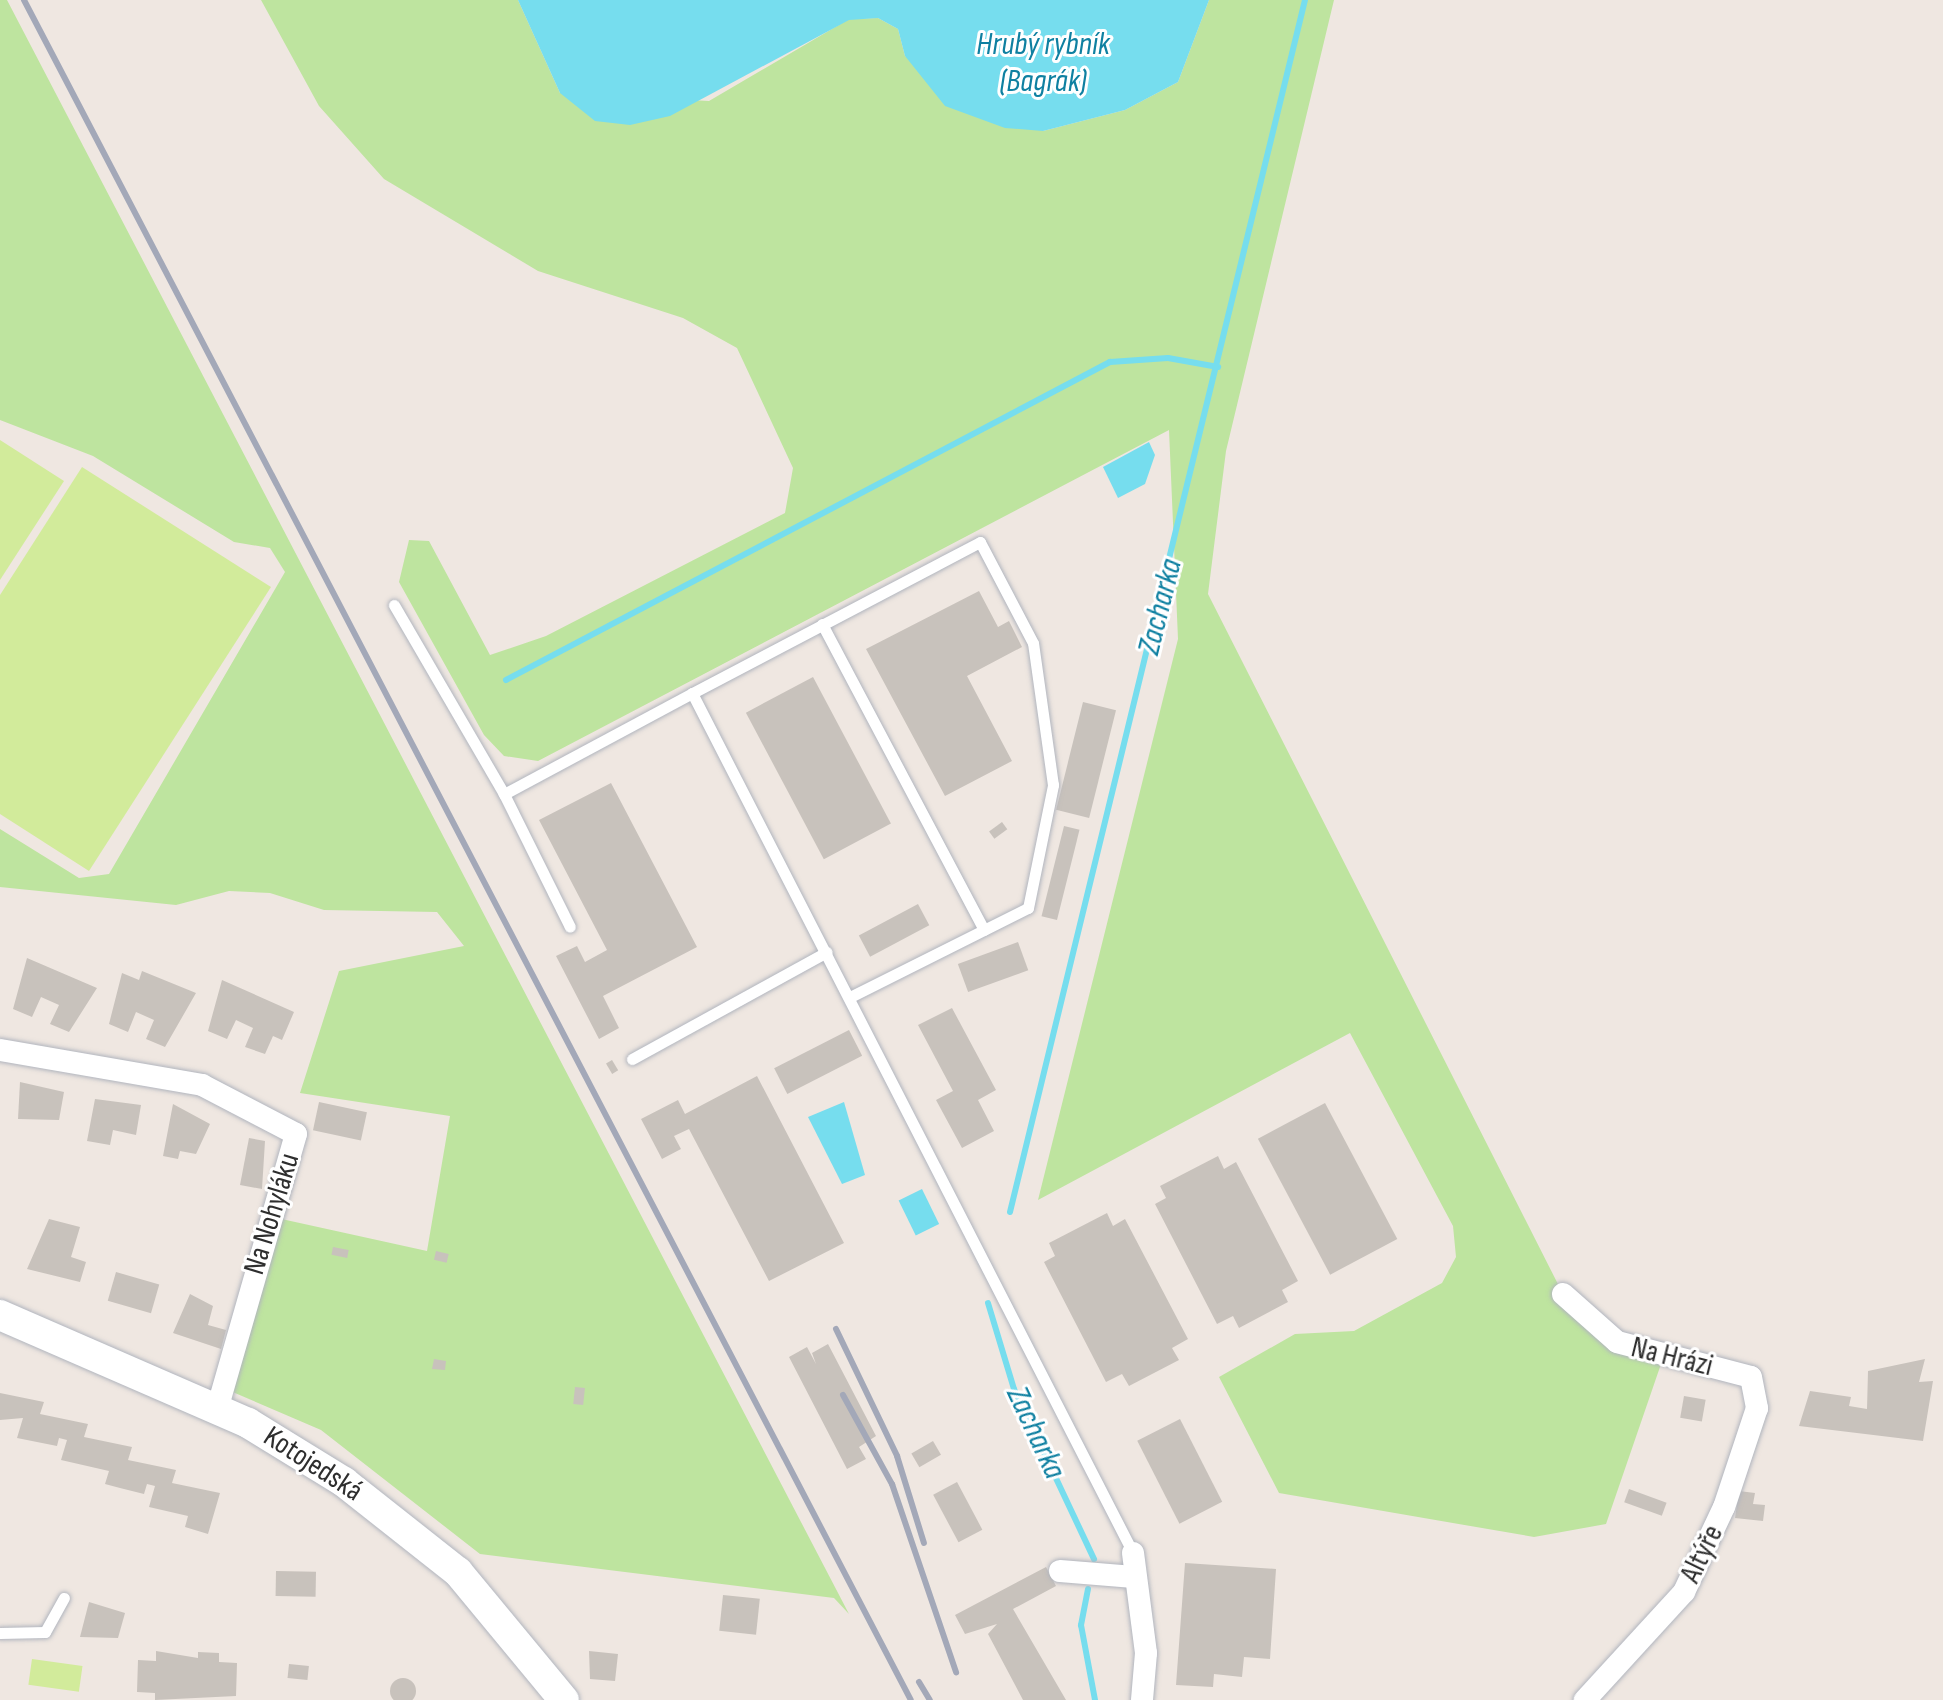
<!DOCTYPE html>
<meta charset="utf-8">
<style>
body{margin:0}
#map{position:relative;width:1943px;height:1700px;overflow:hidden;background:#efe7e1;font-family:"Sofia Sans Condensed",sans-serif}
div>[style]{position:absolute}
.green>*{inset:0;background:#bee49f}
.pitch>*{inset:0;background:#d2eb9b;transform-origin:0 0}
.water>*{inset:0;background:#76ddee;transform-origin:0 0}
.stream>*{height:6px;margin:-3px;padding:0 3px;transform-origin:3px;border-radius:3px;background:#76ddee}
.building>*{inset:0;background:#c8c2bc;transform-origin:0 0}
.round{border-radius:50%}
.roads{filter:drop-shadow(0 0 2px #b1b5be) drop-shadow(0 0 2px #b1b5be)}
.lane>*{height:11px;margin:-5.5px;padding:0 5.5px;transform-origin:5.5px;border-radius:5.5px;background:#fff}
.street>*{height:22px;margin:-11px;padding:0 11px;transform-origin:11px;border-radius:11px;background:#fff}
.secondary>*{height:30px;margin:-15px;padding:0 15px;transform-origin:15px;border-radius:15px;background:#fff}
.rail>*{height:6px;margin:-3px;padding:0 3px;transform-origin:3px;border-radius:3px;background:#a3a8b8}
span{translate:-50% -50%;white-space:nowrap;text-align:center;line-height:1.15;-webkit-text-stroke:6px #fff;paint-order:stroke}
.street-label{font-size:30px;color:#2e2e2e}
.water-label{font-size:32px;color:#0f80a1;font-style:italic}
</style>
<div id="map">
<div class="green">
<div style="clip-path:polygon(0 0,7px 0,849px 1614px,834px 1598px,480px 1554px,321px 1430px,228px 1390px,277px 1218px,427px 1251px,450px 1116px,300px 1093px,339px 971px,464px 946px,437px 912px,324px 910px,270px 893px,229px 891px,176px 905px,0 887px,0 829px,79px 878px,109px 874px,285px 572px,270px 548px,234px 542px,93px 456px,0 420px)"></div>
<div style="clip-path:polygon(261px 0,518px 0,560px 93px,709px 101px,849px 19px,878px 18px,898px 29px,905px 56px,1043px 131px,1125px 110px,1178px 82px,1209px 0,1334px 0,1226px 451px,1208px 594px,1563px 1294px,1661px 1364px,1606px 1524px,1534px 1537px,1279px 1493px,1219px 1377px,1295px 1334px,1354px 1331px,1442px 1283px,1456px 1257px,1453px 1226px,1350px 1033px,1038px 1200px,1178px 639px,1169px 430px,538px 761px,504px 756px,484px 735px,399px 582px,409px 540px,429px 541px,490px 655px,546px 636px,785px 513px,793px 468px,737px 348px,683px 318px,538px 271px,384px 179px,319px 106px)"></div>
</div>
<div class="pitch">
<div style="clip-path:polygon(0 440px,64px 481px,0 580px)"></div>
<div style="clip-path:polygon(82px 467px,271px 587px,89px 871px,0 814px,0 595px)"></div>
<div style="left:32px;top:1659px;width:51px;height:26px;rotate:8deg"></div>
</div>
<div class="water">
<div style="clip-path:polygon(518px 0,1209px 0,1178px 82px,1125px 110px,1043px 131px,1005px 128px,945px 106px,905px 56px,898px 29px,878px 18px,849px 20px,670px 116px,630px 125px,595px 121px,560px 93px)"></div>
<div style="clip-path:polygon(1149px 442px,1155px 455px,1145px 484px,1118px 498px,1103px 467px)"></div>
<div style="clip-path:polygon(844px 1102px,865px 1175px,842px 1184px,808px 1117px)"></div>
<div style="left:922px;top:1189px;width:39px;height:26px;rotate:64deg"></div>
</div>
<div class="stream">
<div style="left:506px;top:680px;width:683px;rotate:-27.77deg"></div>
<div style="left:1110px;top:362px;width:58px;rotate:-3.9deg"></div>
<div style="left:1168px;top:358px;width:51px;rotate:10.2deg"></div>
<div style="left:1010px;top:1212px;width:1247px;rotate:-76.32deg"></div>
<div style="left:988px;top:1303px;width:90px;rotate:73.2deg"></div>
<div style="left:1014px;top:1389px;width:188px;rotate:64.8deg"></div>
<div style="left:1088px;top:1589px;width:37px;rotate:101deg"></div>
<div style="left:1081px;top:1625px;width:76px;rotate:79.4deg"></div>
</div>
<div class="building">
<div style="clip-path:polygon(979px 591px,998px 627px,1009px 621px,1022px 647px,967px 676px,1012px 761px,945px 796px,866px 649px)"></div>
<div style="left:813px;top:677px;width:166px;height:76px;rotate:62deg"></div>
<div style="left:1083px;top:702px;width:34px;height:111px;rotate:14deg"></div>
<div style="clip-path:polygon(611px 783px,697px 947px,603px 996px,619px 1028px,599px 1039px,556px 956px,577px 946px,585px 962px,607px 950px,539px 820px)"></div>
<div style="left:1002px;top:822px;width:9px;height:16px;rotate:54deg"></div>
<div style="left:1064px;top:826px;width:16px;height:93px;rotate:14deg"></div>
<div style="left:918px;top:904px;width:24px;height:67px;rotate:62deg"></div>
<div style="left:1018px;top:942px;width:30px;height:64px;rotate:70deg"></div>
<div style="clip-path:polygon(27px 958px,97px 988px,69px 1032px,50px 1024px,59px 1005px,41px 997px,32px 1017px,13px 1009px)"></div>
<div style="clip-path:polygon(142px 971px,196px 993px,165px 1047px,146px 1039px,154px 1020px,136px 1012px,128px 1032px,109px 1024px,122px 973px,139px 980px)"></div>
<div style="clip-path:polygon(222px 980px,294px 1012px,282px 1040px,273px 1036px,265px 1054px,245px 1047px,253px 1028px,236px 1020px,227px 1039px,208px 1031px)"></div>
<div style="clip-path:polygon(952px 1008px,996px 1090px,978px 1100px,994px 1131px,962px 1148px,936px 1100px,953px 1091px,918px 1025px)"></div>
<div style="left:849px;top:1030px;width:29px;height:84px;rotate:63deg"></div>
<div style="left:612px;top:1060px;width:12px;height:7px;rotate:59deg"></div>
<div style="clip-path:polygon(757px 1076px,844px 1243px,769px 1281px,689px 1129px,674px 1136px,681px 1149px,662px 1159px,641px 1119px,678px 1100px,685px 1114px)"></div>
<div style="clip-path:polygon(20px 1082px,64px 1092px,59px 1120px,18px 1119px)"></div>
<div style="clip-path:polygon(95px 1099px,141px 1105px,136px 1135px,113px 1130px,110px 1145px,87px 1141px)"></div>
<div style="left:319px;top:1102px;width:49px;height:29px;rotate:12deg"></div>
<div style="left:1325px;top:1103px;width:154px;height:76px;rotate:62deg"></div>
<div style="clip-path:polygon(173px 1104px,210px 1124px,196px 1154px,180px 1151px,178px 1159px,163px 1156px)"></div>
<div style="clip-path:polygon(249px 1138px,265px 1141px,262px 1189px,240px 1185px)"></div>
<div style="clip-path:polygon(1218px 1156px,1224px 1169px,1236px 1162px,1298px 1281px,1282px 1290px,1288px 1302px,1239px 1328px,1233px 1316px,1217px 1324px,1155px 1204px,1166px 1198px,1160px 1186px)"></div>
<div style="clip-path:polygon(1107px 1213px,1113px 1226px,1125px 1219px,1188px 1339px,1172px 1348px,1179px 1360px,1129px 1386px,1122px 1374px,1106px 1382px,1044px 1262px,1055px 1256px,1049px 1243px)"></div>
<div style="clip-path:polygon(49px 1219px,80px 1227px,71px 1257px,86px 1262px,80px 1282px,27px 1269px)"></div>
<div style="left:333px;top:1247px;width:16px;height:8px;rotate:11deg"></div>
<div style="left:436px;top:1251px;width:13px;height:9px;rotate:13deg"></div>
<div style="left:116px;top:1272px;width:45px;height:30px;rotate:16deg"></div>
<div style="clip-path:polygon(190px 1294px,213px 1306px,208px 1325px,226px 1330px,221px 1349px,173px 1333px)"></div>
<div style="clip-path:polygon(828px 1344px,876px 1436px,859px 1447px,866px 1459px,847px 1469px,789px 1357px,807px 1347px,816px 1364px,812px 1353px)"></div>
<div style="clip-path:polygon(434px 1359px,446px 1361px,445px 1370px,432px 1369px)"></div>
<div style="clip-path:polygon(1925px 1359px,1919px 1382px,1933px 1381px,1923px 1441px,1799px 1426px,1810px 1391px,1851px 1397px,1849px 1406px,1867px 1409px,1868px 1371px)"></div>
<div style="left:575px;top:1387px;width:10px;height:17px;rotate:6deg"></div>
<div style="clip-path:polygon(0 1393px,44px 1402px,40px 1414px,88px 1424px,84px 1437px,132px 1447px,128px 1460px,176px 1470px,172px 1483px,220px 1493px,208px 1534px,185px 1527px,188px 1516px,149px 1507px,155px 1486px,147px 1484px,144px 1494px,120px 1488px,105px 1484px,109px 1471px,61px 1460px,67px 1440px,59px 1438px,57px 1446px,17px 1438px,23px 1418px,0 1420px)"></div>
<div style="left:1684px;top:1396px;width:22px;height:22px;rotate:10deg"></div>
<div style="left:1180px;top:1419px;width:93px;height:48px;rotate:63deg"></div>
<div style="left:933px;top:1441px;width:16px;height:25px;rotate:60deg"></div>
<div style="left:957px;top:1482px;width:54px;height:27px;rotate:62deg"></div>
<div style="left:1629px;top:1489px;width:40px;height:14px;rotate:20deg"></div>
<div style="clip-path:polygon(1739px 1491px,1755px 1493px,1753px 1504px,1765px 1505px,1763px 1521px,1735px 1518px)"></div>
<div style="clip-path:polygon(1185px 1563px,1276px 1569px,1270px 1659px,1244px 1657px,1242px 1677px,1214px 1674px,1213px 1687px,1176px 1685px)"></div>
<div style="clip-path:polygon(1046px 1567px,1056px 1586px,1013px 1609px,1066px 1700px,1023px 1700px,988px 1634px,997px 1624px,965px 1634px,955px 1615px)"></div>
<div style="left:276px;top:1571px;width:40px;height:25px;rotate:1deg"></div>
<div style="left:723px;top:1595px;width:37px;height:36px;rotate:6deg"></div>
<div style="clip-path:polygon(89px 1602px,125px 1613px,118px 1638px,80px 1637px)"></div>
<div style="clip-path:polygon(156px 1651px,198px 1658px,198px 1652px,219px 1653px,219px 1662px,237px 1663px,236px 1696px,155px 1700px,155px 1693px,137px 1692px,138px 1660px,156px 1661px)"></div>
<div style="clip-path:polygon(589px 1651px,618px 1654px,615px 1681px,590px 1679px)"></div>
<div style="left:289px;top:1664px;width:20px;height:14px;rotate:6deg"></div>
<div class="round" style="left:390px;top:1678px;width:26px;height:26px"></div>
</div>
<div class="roads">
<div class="lane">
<div style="left:394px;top:605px;width:219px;rotate:59.8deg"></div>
<div style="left:504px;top:794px;width:213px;rotate:-28.2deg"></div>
<div style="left:822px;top:624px;width:346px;rotate:62.1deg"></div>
<div style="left:504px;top:794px;width:148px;rotate:63.6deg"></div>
<div style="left:850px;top:997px;width:199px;rotate:-26.6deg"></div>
<div style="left:1028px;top:908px;width:126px;rotate:-78.5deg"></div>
<div style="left:1053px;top:785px;width:143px;rotate:-98deg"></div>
<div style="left:1033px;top:643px;width:114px;rotate:-117.7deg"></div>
<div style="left:980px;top:542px;width:325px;rotate:152.3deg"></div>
<div style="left:692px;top:693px;width:966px;rotate:62.85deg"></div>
<div style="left:632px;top:1059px;width:222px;rotate:-28.8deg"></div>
<div style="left:0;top:1633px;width:45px;rotate:-1.3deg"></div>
<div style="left:45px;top:1632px;width:39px;rotate:-61deg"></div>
</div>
<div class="street">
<div style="left:0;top:1050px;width:205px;rotate:9.8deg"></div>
<div style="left:202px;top:1085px;width:106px;rotate:27.5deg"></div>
<div style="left:296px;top:1134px;width:286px;rotate:106deg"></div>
<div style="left:1563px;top:1294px;width:72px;rotate:41.6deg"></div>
<div style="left:1617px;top:1342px;width:138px;rotate:14.6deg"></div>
<div style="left:1751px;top:1377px;width:32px;rotate:79deg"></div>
<div style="left:1757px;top:1408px;width:104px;rotate:108.4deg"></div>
<div style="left:1724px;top:1507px;width:94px;rotate:115.2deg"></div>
<div style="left:1684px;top:1592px;width:147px;rotate:132.5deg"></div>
<div style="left:1133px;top:1553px;width:101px;rotate:82.6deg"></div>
<div style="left:1146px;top:1653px;width:47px;rotate:94.9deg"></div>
<div style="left:1060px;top:1571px;width:74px;rotate:4.6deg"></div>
</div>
<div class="secondary">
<div style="left:0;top:1315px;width:270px;rotate:23.5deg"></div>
<div style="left:248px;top:1423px;width:113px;rotate:31.6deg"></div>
<div style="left:344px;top:1482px;width:145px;rotate:38.3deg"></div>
<div style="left:458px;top:1572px;width:166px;rotate:50.4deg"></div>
</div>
</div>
<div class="rail">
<div style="left:24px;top:0;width:1917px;rotate:62.45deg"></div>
<div style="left:836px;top:1329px;width:141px;rotate:64.3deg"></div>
<div style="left:897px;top:1456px;width:91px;rotate:72.8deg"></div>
<div style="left:843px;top:1395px;width:102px;rotate:61.2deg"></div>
<div style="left:892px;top:1484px;width:199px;rotate:71.2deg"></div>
<div style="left:919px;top:1682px;width:21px;rotate:59deg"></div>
</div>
<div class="street-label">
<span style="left:272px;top:1214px;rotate:-73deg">Na Nohyláku</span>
<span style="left:1672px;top:1357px;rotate:14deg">Na Hrázi</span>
<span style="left:313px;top:1464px;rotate:33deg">Kotojedská</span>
<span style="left:1702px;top:1554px;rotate:-64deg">Altýře</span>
</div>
<div class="water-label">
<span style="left:1043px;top:64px">Hrubý rybník<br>(Bagrák)</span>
<span style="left:1161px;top:607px;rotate:-76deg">Zacharka</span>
<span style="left:1035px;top:1433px;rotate:65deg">Zacharka</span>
</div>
</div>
